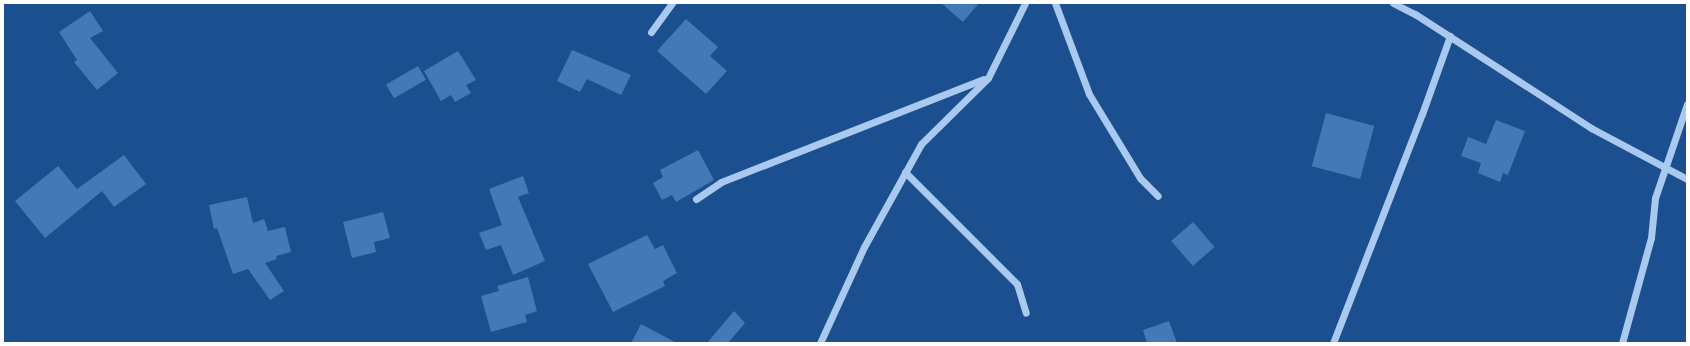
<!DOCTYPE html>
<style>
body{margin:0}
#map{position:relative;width:1690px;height:346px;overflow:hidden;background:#1b4f8f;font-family:"Asap Condensed",sans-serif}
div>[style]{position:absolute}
.building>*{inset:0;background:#4478b7;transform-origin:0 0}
.minor>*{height:7px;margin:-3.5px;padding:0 3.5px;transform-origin:3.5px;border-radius:3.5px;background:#a9c9ee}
span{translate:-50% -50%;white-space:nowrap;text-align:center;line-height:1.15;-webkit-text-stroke:3px #1b4f8f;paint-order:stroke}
.frame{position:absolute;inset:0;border:4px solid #fff;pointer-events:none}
</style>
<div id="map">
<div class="building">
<div style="clip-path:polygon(941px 3px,979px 3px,963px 22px)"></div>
<div style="clip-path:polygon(90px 11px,103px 31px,90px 38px,118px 73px,97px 90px,74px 62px,77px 60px,59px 32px)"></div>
<div style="clip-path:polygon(686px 19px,718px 47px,710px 56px,727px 71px,706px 94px,657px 51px)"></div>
<div style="clip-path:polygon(572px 50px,631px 75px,621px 95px,587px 79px,580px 92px,557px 81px)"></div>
<div style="clip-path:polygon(458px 51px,476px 80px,466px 85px,471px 93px,455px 102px,451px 95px,441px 101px,424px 71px)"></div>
<div style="left:418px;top:66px;width:16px;height:37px;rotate:60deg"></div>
<div style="left:1326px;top:113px;width:50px;height:55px;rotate:15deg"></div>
<div style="clip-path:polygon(1496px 120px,1525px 131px,1508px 175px,1503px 173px,1500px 182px,1478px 173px,1481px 163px,1461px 156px,1468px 137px,1486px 144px)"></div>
<div style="clip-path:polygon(698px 150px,714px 180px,676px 202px,672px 195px,662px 200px,653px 183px,663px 177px,660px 170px)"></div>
<div style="clip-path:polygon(124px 155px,146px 184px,114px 207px,102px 191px,45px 238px,15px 201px,58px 166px,77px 189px)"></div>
<div style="clip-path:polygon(523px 176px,529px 193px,518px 197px,545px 261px,513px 275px,501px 245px,486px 250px,479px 233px,502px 225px,489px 189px)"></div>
<div style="clip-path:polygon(247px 197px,253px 223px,264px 219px,268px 231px,285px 227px,291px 252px,276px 256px,277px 259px,265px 263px,284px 291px,270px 300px,248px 269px,233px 274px,217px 228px,214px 229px,209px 205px)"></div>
<div style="clip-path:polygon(383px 212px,390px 238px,374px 242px,376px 252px,352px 258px,343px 222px)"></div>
<div style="left:1193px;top:222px;width:33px;height:29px;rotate:49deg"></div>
<div style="clip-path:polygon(647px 235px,655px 249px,663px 245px,677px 273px,663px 281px,665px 286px,613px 312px,588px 264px)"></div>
<div style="clip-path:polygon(528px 277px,537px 311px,525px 315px,527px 322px,491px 332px,481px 296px,499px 291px,497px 286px)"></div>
<div style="clip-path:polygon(734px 311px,745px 323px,728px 343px,707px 343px)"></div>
<div style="clip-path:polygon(1169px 321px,1177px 343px,1147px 343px,1143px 330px)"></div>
<div style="clip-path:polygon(641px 324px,677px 343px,631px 343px)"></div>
</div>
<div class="minor">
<div style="left:1055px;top:3px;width:97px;rotate:69.5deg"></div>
<div style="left:1089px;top:94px;width:98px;rotate:58.7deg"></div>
<div style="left:1140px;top:178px;width:25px;rotate:45deg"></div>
<div style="left:1393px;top:3px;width:25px;rotate:27deg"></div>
<div style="left:1415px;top:14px;width:210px;rotate:32.9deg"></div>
<div style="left:1591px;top:128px;width:109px;rotate:28deg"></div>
<div style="left:651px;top:32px;width:36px;rotate:-54deg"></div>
<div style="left:905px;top:172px;width:158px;rotate:45deg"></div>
<div style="left:1017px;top:284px;width:30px;rotate:73deg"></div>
<div style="left:696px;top:199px;width:30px;rotate:-34deg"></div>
<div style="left:721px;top:182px;width:282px;rotate:-21.4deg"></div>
<div style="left:820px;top:343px;width:106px;rotate:-65.4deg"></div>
<div style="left:864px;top:247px;width:118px;rotate:-61deg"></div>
<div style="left:921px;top:144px;width:94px;rotate:-44.6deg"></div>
<div style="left:988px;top:78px;width:84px;rotate:-63.7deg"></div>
<div style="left:1333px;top:343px;width:246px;rotate:-68.8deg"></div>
<div style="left:1422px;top:114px;width:83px;rotate:-70.3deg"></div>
<div style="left:1622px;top:343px;width:109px;rotate:-74.6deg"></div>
<div style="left:1651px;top:238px;width:40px;rotate:-84.3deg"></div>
<div style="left:1655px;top:198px;width:99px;rotate:-71.2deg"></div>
</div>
<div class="frame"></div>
</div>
